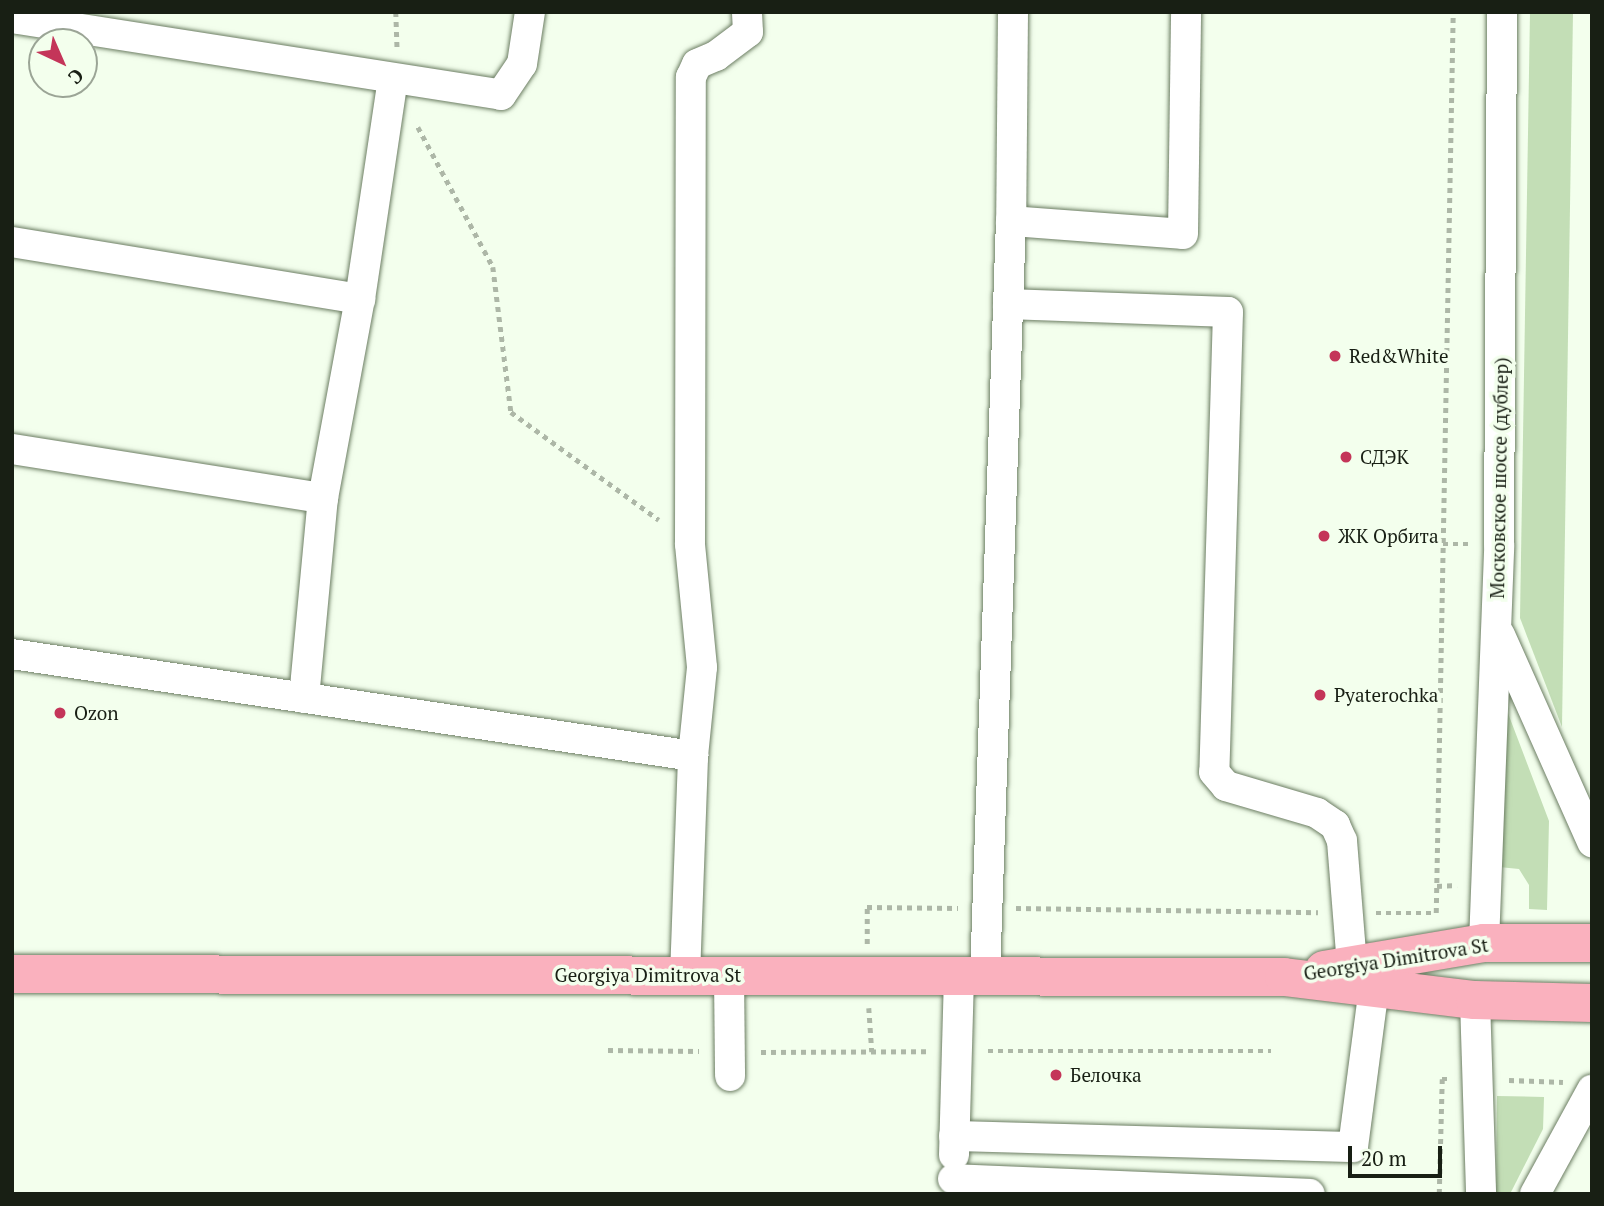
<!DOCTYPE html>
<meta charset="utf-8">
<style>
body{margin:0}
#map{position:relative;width:1604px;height:1206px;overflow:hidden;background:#f3ffed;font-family:"PT Serif",serif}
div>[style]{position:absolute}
.green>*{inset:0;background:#c3deb6}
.path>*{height:4.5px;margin-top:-2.25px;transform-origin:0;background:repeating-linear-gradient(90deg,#adb7a7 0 5px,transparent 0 10px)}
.roads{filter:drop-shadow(0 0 2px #6c7e63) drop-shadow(0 0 2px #6c7e63)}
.minor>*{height:30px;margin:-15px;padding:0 15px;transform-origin:15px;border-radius:15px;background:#fff}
.major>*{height:38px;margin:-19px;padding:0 19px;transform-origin:19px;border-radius:19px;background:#fab1be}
.dots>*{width:19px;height:19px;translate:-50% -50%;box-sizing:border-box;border:4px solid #f3ffed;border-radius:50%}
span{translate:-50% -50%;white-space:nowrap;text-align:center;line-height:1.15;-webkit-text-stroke:7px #f3ffed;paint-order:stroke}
.poi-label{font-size:19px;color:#181f14}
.left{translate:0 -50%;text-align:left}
.street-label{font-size:19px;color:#181f14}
.frame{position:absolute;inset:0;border:14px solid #181f14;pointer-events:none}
.north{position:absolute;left:28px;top:28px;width:70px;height:70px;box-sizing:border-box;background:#f3ffed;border:2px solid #9ba596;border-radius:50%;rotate:136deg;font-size:19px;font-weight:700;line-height:28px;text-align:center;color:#181f14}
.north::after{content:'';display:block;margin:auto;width:24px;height:32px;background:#c43559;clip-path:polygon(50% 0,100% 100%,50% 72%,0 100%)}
.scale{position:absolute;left:1348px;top:1146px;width:94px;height:32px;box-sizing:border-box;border:4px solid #181f14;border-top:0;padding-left:9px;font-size:21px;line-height:24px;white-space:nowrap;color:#181f14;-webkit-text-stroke:5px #f3ffed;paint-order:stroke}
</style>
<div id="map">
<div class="green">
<div style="clip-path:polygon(1530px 12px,1573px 12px,1562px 727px,1520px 618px)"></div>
<div style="clip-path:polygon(1506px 708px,1549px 821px,1547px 910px,1529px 909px,1529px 885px,1519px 869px,1499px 867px)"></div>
<div style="clip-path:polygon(1497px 1096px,1544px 1097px,1543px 1129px,1510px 1194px,1496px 1194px)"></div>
</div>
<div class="path">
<div style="left:396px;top:12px;width:36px;rotate:88deg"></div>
<div style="left:418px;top:127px;width:159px;rotate:61.8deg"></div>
<div style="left:493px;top:267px;width:146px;rotate:82.9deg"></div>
<div style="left:511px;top:412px;width:183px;rotate:36.1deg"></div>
<div style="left:1443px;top:544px;width:26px"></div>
<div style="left:1437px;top:886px;width:20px;rotate:-3deg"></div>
<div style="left:1016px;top:908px;width:302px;rotate:0.8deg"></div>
<div style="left:1376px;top:913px;width:60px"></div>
<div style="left:1436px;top:913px;width:901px;rotate:-88.92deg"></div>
<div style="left:867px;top:944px;width:37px;rotate:-90deg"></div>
<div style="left:867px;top:907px;width:91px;rotate:0.6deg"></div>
<div style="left:869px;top:1008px;width:44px;rotate:86.1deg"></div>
<div style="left:608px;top:1050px;width:91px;rotate:0.6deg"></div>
<div style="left:988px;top:1051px;width:283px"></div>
<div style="left:761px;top:1052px;width:166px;rotate:-0.3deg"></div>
<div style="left:1509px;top:1080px;width:54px;rotate:2.1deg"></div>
<div style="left:1439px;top:1194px;width:115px;rotate:-88.5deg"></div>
<div style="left:1442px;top:1079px;width:5px"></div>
</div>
<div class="roads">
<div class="minor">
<div style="left:16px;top:12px;width:7px;rotate:74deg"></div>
<div style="left:18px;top:19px;width:489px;rotate:8.9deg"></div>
<div style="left:501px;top:95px;width:37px;rotate:-56deg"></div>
<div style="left:522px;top:64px;width:53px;rotate:-81.3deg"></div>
<div style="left:1013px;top:12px;width:209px;rotate:90.5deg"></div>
<div style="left:1011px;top:221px;width:172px;rotate:4.3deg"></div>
<div style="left:1183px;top:234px;width:222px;rotate:-89.2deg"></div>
<div style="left:12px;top:242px;width:353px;rotate:9.3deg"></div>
<div style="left:1008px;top:304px;width:220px;rotate:2.1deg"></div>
<div style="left:1228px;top:312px;width:460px;rotate:91.7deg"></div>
<div style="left:1214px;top:772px;width:18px;rotate:49deg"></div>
<div style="left:1226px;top:786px;width:95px;rotate:16.5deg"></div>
<div style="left:1317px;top:813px;width:22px;rotate:34deg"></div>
<div style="left:1335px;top:825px;width:17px;rotate:66deg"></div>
<div style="left:1342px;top:841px;width:125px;rotate:85.4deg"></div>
<div style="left:12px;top:449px;width:315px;rotate:9deg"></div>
<div style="left:1500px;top:635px;width:227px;rotate:66deg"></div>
<div style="left:12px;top:654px;width:689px;rotate:8.52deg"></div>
<div style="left:304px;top:698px;width:201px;rotate:-84.6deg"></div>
<div style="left:323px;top:498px;width:202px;rotate:-79.5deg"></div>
<div style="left:360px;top:299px;width:222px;rotate:-81.5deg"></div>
<div style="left:1484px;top:943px;width:398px;rotate:-87.8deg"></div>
<div style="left:1499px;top:545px;width:533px;rotate:-89.68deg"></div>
<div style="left:729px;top:975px;width:101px;rotate:89.4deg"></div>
<div style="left:685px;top:976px;width:220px;rotate:-87.9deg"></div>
<div style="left:693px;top:756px;width:89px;rotate:-84.2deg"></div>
<div style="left:702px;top:667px;width:124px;rotate:-95.6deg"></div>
<div style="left:690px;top:544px;width:467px;rotate:-89.9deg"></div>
<div style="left:691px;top:77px;width:14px;rotate:-65deg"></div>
<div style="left:697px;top:64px;width:21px;rotate:-23deg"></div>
<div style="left:716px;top:56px;width:40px;rotate:-37deg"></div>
<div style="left:748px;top:32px;width:20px;rotate:-93deg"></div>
<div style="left:985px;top:976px;width:755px;rotate:-88.03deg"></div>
<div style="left:1475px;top:1000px;width:194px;rotate:88.2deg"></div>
<div style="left:954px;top:1136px;width:399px;rotate:1.6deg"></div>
<div style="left:1353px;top:1147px;width:160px;rotate:-82.5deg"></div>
<div style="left:954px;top:1155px;width:179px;rotate:-88.4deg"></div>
<div style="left:953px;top:1179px;width:357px;rotate:2.4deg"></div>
<div style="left:1535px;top:1194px;width:119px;rotate:-61.3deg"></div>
</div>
<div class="major">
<div style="left:1324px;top:970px;width:162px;rotate:-9.6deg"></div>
<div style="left:1484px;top:943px;width:108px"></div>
<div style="left:12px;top:974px;width:1272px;rotate:0.14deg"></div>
<div style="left:1284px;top:977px;width:192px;rotate:6.9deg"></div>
<div style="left:1475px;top:1000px;width:117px;rotate:1.5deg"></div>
</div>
</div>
<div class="dots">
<div style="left:1335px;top:356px;background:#c43559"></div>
<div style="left:1346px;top:457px;background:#c43559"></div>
<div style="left:1324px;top:536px;background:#c43559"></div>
<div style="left:1320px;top:695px;background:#c43559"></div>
<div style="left:60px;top:713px;background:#c43559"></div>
<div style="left:1056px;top:1075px;background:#c43559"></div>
</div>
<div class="poi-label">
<span class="left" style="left:1349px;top:356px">Red&amp;White</span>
<span class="left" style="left:1360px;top:457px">СДЭК</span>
<span class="left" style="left:1338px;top:536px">ЖК Орбита</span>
<span class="left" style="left:1334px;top:695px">Pyaterochka</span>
<span class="left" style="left:74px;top:713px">Ozon</span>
<span class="left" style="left:1070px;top:1075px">Белочка</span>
</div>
<div class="street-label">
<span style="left:1499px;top:478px;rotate:-89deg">Московское шоссе (дублер)</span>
<span style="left:1396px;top:959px;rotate:-9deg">Georgiya Dimitrova St</span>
<span style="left:648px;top:975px">Georgiya Dimitrova St</span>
</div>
<div class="frame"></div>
<div class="north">С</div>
<div class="scale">20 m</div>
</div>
